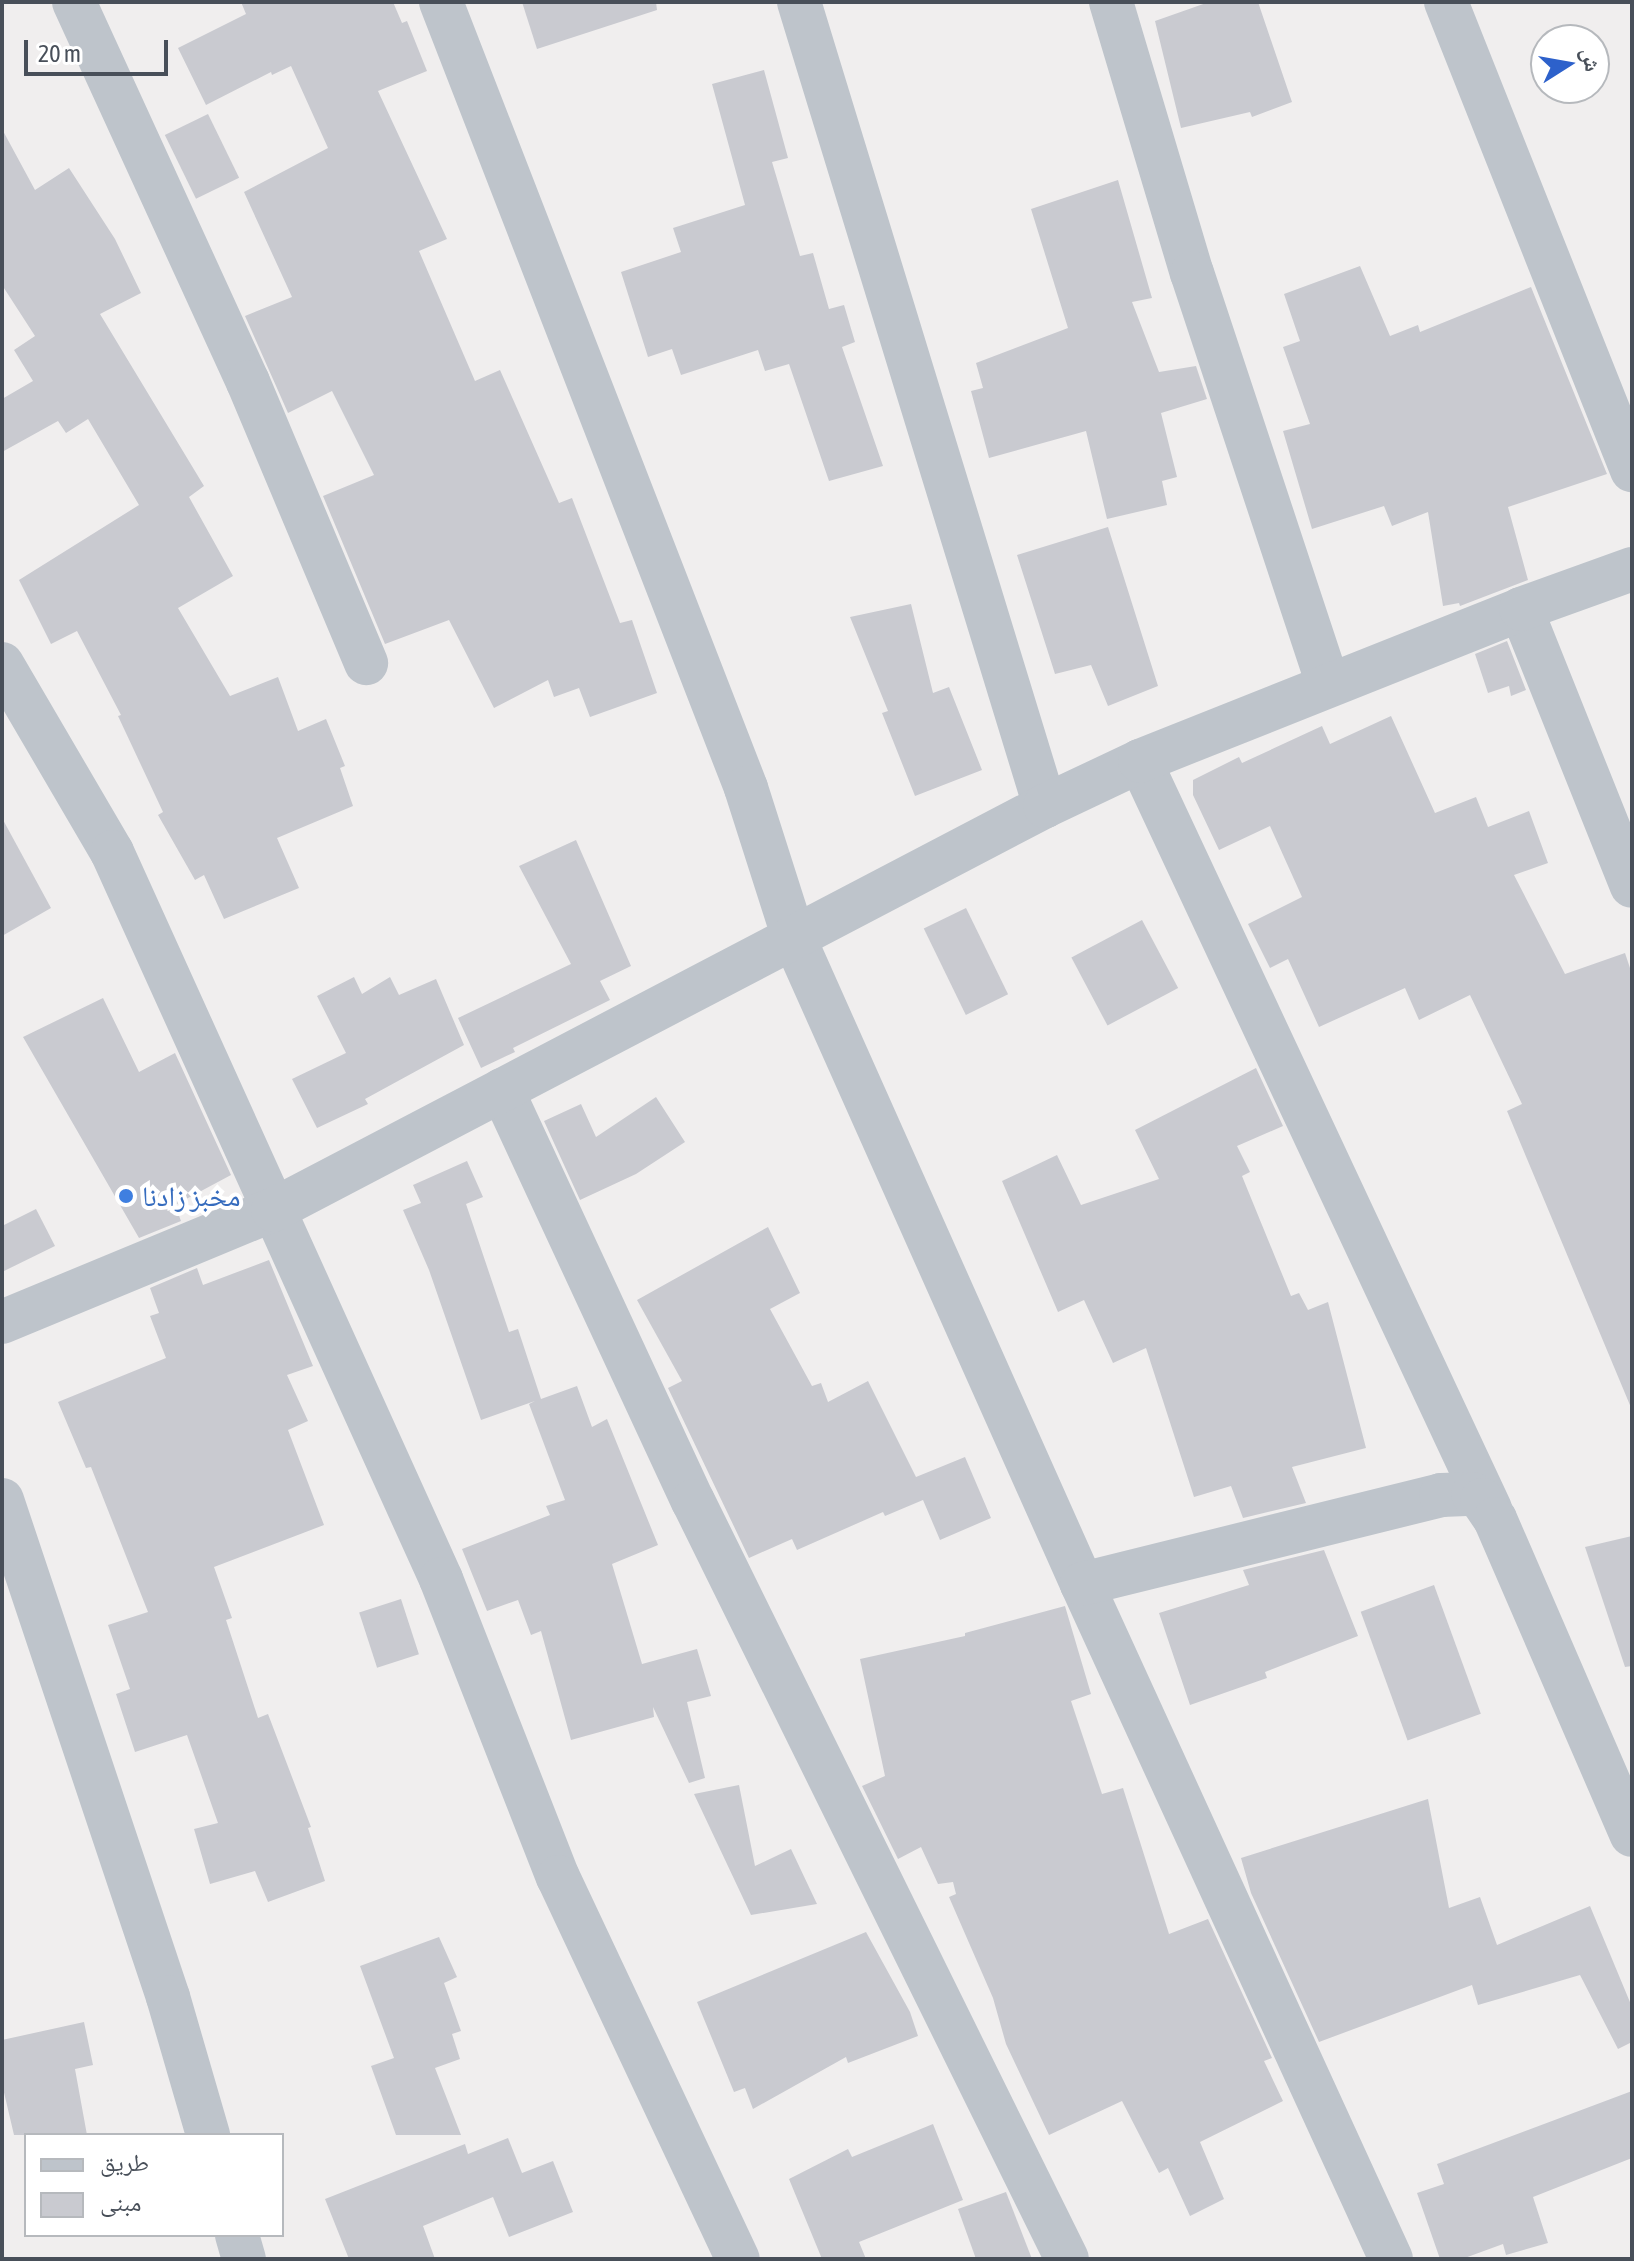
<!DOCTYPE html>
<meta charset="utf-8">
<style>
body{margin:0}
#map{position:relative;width:1634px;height:2261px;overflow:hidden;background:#f0eeee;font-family:"Asap Condensed","Noto Naskh Arabic",sans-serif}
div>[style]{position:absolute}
.building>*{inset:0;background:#c9cad0;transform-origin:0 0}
.minor>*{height:44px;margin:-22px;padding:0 22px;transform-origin:22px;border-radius:22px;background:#bec4cb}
.dots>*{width:22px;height:22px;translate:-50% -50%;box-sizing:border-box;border:4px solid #fff;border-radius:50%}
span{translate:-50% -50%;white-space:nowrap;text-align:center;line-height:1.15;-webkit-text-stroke:8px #fff;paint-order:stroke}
.shop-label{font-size:28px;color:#366cbe}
.left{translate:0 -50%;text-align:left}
.frame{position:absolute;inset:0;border:4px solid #484f59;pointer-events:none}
.legend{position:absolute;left:24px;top:2133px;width:260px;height:104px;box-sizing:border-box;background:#fff;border:2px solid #b6b9bd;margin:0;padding:10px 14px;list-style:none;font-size:24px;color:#484f59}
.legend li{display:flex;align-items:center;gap:16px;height:40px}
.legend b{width:40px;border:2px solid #b6b9bd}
.north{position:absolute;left:1530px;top:24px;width:80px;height:80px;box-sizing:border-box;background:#fff;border:2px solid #b6b9bd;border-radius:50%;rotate:79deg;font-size:22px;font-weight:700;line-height:32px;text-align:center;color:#484f59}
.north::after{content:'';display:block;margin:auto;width:28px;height:36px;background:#2d61cb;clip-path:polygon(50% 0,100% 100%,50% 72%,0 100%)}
.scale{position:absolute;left:24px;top:40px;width:144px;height:36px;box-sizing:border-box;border:4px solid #484f59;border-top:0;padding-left:10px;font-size:24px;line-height:28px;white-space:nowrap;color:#484f59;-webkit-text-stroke:6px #fff;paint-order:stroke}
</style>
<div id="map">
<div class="building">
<div style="clip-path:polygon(241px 2px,393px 2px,402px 23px,407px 21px,427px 71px,378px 91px,447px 239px,419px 251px,475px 381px,500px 370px,559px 503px,572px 498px,620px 623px,632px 620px,657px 693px,590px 717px,579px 688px,554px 697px,548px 680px,494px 708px,449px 620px,385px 644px,323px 496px,374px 475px,332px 391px,288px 413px,245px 316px,292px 297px,244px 192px,328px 148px,291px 66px,272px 75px,271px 72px,206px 105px,178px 48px,246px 14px)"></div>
<div style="clip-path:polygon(522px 2px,656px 2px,657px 10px,537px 49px)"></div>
<div style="clip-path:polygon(1209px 2px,1258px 2px,1292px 102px,1252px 117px,1250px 112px,1181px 128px,1155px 21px)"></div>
<div style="clip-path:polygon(764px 70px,788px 158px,772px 162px,800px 256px,813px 253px,829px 309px,844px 305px,855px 342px,842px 347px,883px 466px,829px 481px,789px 364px,765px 371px,758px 350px,681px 375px,672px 349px,648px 357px,621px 272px,681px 252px,673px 228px,745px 205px,712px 84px)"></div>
<div style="left:208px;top:114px;width:71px;height:48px;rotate:64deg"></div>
<div style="clip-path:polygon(2px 129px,35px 190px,69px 168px,115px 239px,141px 293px,100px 314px,204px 486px,189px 497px,233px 576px,178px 608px,230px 696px,278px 677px,298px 731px,326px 719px,345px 766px,340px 768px,353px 806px,277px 838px,299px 888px,224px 919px,204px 875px,195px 880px,158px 815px,163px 812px,118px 716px,121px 715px,77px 631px,51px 644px,19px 580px,139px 505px,88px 419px,66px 433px,58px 421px,2px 452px,2px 399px,33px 381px,14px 350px,35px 336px,2px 285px)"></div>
<div style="clip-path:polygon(1118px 180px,1152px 298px,1132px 302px,1159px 372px,1196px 366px,1207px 399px,1161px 413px,1177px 477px,1162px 481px,1167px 505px,1107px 519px,1086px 431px,989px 458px,971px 391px,983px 388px,976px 363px,1068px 328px,1031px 209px)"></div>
<div style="clip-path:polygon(1360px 266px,1390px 336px,1418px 325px,1420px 332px,1531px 287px,1607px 474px,1508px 507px,1528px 580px,1460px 606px,1459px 603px,1443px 606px,1428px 512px,1392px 526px,1384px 506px,1312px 529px,1283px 431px,1310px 424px,1283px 347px,1300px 341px,1284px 294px)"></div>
<div style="clip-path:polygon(1108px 527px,1158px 686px,1108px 706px,1091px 665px,1055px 674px,1017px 555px)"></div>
<div style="clip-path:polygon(911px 604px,933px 693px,949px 687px,982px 770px,915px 796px,882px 713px,888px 711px,850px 617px)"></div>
<div style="clip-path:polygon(1507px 641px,1526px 690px,1511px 696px,1509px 686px,1488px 693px,1475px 654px)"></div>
<div style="clip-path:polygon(1391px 716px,1435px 813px,1476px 797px,1488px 827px,1529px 811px,1548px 863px,1514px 875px,1565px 974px,1625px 953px,1632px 974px,1632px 1410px,1507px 1111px,1522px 1104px,1470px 995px,1419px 1020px,1405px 988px,1319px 1027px,1288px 959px,1270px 968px,1248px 924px,1302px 897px,1270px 826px,1219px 850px,1193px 795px,1193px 780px,1239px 757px,1242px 763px,1322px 726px,1330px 744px)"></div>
<div style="clip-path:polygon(2px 818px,51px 908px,2px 936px)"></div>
<div style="clip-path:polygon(576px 840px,631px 966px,600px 981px,610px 1000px,513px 1048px,515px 1052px,481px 1068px,458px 1018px,571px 964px,519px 866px)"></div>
<div style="left:966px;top:908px;width:96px;height:47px;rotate:64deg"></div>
<div style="left:1142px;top:920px;width:77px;height:80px;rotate:62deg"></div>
<div style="clip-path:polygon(354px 977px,362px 994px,390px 977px,399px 995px,436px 979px,464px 1045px,365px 1099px,368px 1104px,317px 1128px,292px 1079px,346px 1053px,317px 996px)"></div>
<div style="clip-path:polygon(103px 998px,139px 1072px,175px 1053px,231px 1175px,175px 1205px,181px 1221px,139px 1238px,23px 1037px)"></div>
<div style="clip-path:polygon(1256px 1068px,1283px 1126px,1237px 1146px,1250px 1172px,1242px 1176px,1291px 1296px,1299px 1293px,1308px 1310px,1328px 1302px,1366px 1448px,1292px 1467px,1306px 1503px,1243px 1518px,1231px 1486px,1194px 1497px,1146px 1348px,1113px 1363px,1084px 1300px,1058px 1312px,1002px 1181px,1057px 1155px,1081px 1205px,1159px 1179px,1135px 1130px)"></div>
<div style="clip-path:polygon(656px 1097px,685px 1142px,636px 1174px,580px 1200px,544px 1121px,581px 1104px,596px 1137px)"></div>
<div style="clip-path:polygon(467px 1161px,483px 1197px,466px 1204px,509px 1332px,518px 1329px,541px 1399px,577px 1386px,592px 1427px,607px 1419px,658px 1545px,612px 1564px,642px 1664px,697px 1649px,711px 1696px,687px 1702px,705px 1778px,689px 1783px,653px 1707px,654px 1717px,571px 1740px,541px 1631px,531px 1635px,518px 1600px,487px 1611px,462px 1549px,550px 1515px,546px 1506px,565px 1500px,529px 1404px,535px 1401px,481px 1420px,429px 1270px,403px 1210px,421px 1203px,413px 1185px)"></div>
<div style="clip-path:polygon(36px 1209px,55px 1246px,2px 1272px,2px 1226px)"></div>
<div style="clip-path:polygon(768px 1227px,800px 1293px,770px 1309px,812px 1386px,821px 1383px,828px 1402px,868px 1381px,916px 1477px,965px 1457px,991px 1518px,940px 1540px,923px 1500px,885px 1516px,883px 1512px,797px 1550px,792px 1539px,749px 1558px,668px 1388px,682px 1381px,637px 1300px)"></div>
<div style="clip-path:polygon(269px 1260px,313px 1366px,287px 1375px,308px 1421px,288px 1430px,324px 1525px,214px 1567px,232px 1618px,226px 1620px,258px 1718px,268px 1714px,311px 1827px,308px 1828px,325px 1881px,268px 1902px,255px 1871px,210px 1884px,194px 1829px,218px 1823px,187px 1735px,135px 1752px,116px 1694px,130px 1689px,108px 1625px,148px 1612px,91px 1467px,86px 1468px,58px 1402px,166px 1358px,150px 1316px,159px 1313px,150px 1288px,197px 1268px,203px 1285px)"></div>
<div style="clip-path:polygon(1632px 1536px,1632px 1666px,1625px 1667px,1585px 1547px)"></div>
<div style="clip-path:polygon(1324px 1550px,1358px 1636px,1265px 1672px,1267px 1678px,1190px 1705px,1159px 1613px,1249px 1585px,1243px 1570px)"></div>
<div style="left:1434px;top:1585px;width:137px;height:78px;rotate:70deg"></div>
<div style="left:401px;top:1599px;width:58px;height:44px;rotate:72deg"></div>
<div style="clip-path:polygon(1065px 1606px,1091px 1694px,1071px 1701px,1102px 1794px,1123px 1788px,1169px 1934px,1208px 1919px,1272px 2058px,1264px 2061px,1283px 2101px,1200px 2142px,1224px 2199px,1190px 2216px,1168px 2168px,1159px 2173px,1122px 2101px,1049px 2135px,1006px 2044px,993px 1998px,949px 1897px,956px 1894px,953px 1882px,938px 1884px,921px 1847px,898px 1859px,862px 1786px,885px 1776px,860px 1659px,965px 1636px,965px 1633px)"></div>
<div style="clip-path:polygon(739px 1785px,755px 1866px,791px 1849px,817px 1904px,751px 1915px,694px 1794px)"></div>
<div style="clip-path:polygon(1428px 1799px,1449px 1908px,1480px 1897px,1497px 1945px,1590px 1906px,1632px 2007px,1632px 2042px,1618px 2049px,1580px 1975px,1478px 2005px,1472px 1985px,1319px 2042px,1251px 1893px,1241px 1858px)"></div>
<div style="clip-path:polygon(866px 1932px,910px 2012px,918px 2036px,848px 2063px,846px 2057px,753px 2109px,745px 2088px,734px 2092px,697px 2002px)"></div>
<div style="clip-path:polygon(439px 1937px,457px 1977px,444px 1983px,461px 2031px,452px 2034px,460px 2059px,435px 2068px,461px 2135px,396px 2135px,371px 2066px,394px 2058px,360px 1966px)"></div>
<div style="clip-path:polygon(84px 2022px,93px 2065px,75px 2069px,87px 2135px,14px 2135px,2px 2084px,2px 2040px)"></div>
<div style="clip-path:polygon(1632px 2091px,1632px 2158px,1533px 2197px,1548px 2243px,1506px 2255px,1503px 2244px,1462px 2259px,1440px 2259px,1417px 2193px,1444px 2184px,1437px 2164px)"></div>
<div style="clip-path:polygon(933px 2124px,963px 2200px,859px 2242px,866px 2259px,822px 2259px,789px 2179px,848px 2149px,852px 2157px)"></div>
<div style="clip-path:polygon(508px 2138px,522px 2173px,553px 2161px,573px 2212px,509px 2237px,493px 2197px,423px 2226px,435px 2259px,349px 2259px,325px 2199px,465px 2144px,468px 2154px)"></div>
<div style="clip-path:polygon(1006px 2192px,1032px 2259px,976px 2259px,958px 2209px)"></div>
</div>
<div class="minor">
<div style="left:74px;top:2px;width:418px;rotate:65.4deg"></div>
<div style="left:248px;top:382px;width:305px;rotate:67.2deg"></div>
<div style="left:441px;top:2px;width:843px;rotate:68.79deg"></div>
<div style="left:746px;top:788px;width:157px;rotate:72.3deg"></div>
<div style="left:794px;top:938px;width:707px;rotate:65.97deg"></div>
<div style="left:1082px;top:1584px;width:742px;rotate:65.4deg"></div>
<div style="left:799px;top:2px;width:841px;rotate:72.99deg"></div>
<div style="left:1111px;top:2px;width:283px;rotate:73.4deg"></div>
<div style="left:1192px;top:273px;width:434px;rotate:71.7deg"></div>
<div style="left:1446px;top:2px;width:504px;rotate:68.33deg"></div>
<div style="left:1521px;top:609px;width:298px;rotate:68.2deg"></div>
<div style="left:2px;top:664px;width:218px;rotate:59.7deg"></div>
<div style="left:112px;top:852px;width:798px;rotate:65.65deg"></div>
<div style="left:441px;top:1579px;width:320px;rotate:68.6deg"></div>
<div style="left:558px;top:1877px;width:422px;rotate:64.8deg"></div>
<div style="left:1140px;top:761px;width:826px;rotate:64.92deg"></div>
<div style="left:502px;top:1090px;width:453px;rotate:65.1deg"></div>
<div style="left:693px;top:1501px;width:845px;rotate:63.74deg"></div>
<div style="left:2px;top:1322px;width:293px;rotate:-22.5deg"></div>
<div style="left:273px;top:1210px;width:871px;rotate:-27.62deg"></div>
<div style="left:1045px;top:806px;width:105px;rotate:-25.3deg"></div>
<div style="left:1140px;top:761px;width:410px;rotate:-21.7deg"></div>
<div style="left:1521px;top:609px;width:118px;rotate:-19.8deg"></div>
<div style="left:2px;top:1500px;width:524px;rotate:71.53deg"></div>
<div style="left:168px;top:1997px;width:144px;rotate:73.8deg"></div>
<div style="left:1082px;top:1584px;width:370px;rotate:-13.9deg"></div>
<div style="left:1441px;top:1495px;width:32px;rotate:-2deg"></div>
<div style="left:1473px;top:1494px;width:11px;rotate:34deg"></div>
<div style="left:1482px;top:1500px;width:23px;rotate:56deg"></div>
<div style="left:1495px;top:1519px;width:344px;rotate:66.6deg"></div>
<div style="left:237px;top:2235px;width:25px;rotate:74deg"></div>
</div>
<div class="dots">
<div style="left:126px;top:1196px;background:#3f7fe0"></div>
</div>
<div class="shop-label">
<span class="left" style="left:142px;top:1196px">مخبز زادنا</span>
</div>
<div class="frame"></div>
<ul class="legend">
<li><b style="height:10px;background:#bec4cb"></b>طريق</li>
<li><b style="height:22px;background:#c9cad0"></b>مبنى</li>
</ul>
<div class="north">ش</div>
<div class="scale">20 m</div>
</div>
